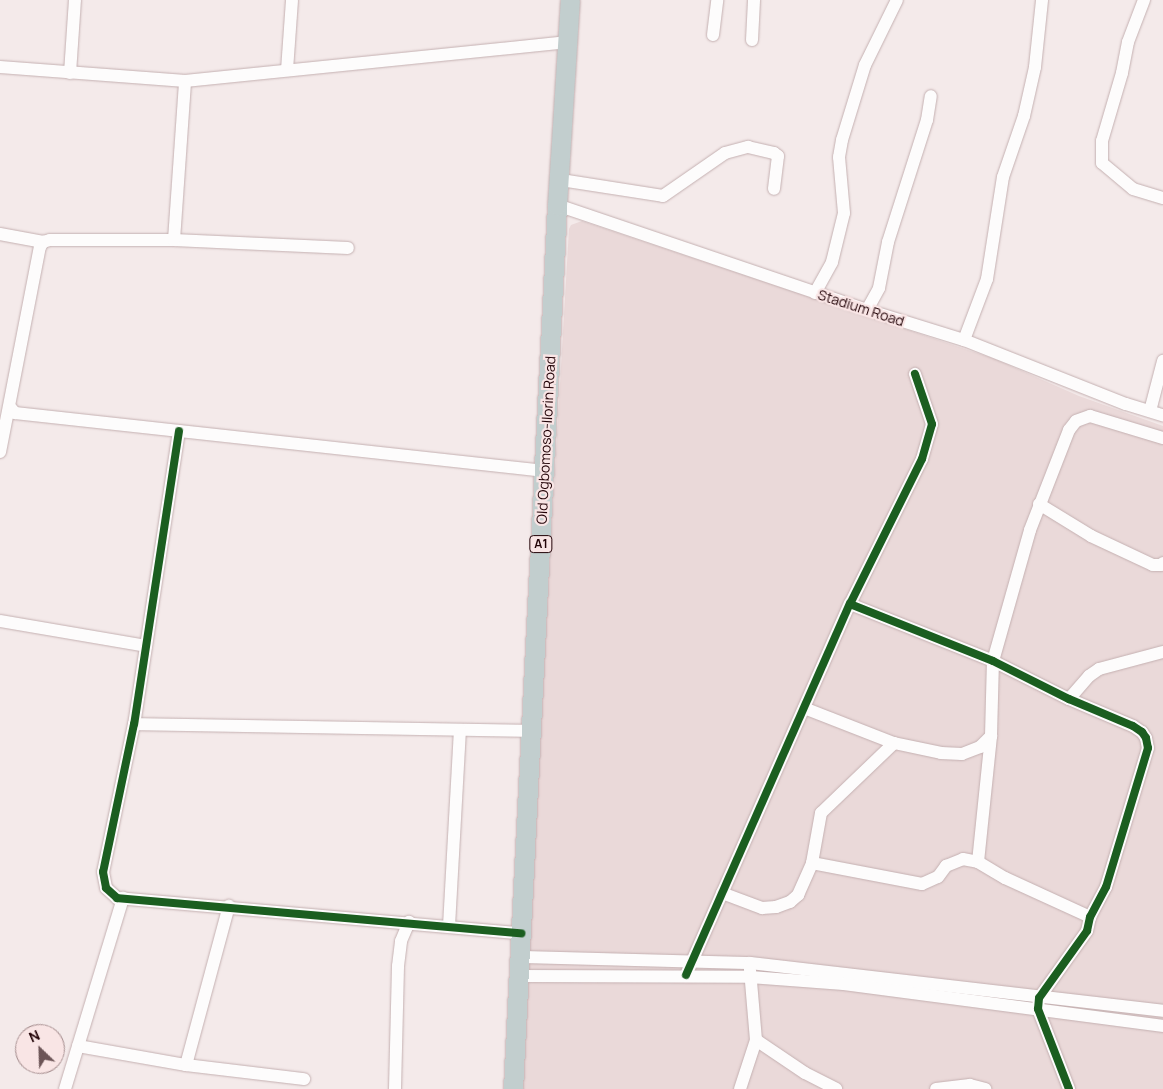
<!DOCTYPE html>
<style>
body{margin:0}
#map{position:relative;width:1163px;height:1089px;overflow:hidden;background:#f4eaea;font-family:Manrope,sans-serif}
div>[style]{position:absolute}
.built>*{inset:0;background:#ead9d9}
.roads{filter:drop-shadow(0 0 1px #c4b0b1) drop-shadow(0 0 1px #c4b0b1)}
.minor>*{height:12px;margin:-6px;padding:0 6px;transform-origin:6px;border-radius:6px;background:#fdfcfc}
.highway>*{height:19px;margin:-9.5px;padding:0 9.5px;transform-origin:9.5px;border-radius:9.5px;background:#c2cece}
.cycleway>*{height:8px;margin:-4px;padding:0 4px;transform-origin:4px;border-radius:4px;background:#1b5e20}
span{translate:-50% -50%;white-space:nowrap;text-align:center;line-height:1.15;-webkit-text-stroke:4.5px #f9e5e5;paint-order:stroke}
.shield-label span{padding:1px 4px;background:#f9e5e5;border:1px solid;border-radius:4px;-webkit-text-stroke-width:0}
.shield-label{font-size:12px;color:#220307;font-weight:700}
.street-label{font-size:14px;color:#220307}
.north{position:absolute;left:15px;top:1024px;width:50px;height:50px;box-sizing:border-box;background:#f9e5e5;border:1px solid #a38b8c;border-radius:50%;rotate:336deg;font-size:14px;font-weight:700;line-height:20px;text-align:center;color:#220307}
.north::after{content:'';display:block;margin:auto;width:18px;height:22px;background:#6c5456;clip-path:polygon(50% 0,100% 100%,50% 72%,0 100%)}
</style>
<div id="map">
<div class="built">
<div style="clip-path:polygon(582px 221px,995px 359px,1079px 396px,1163px 426px,1163px 1089px,519px 1089px,569px 229px,571px 225px)"></div>
</div>
<div class="roads">
<div class="minor">
<div style="left:1144px;top:0;width:45px;rotate:110.9deg"></div>
<div style="left:1128px;top:42px;width:32px;rotate:101deg"></div>
<div style="left:1122px;top:73px;width:71px;rotate:106.4deg"></div>
<div style="left:1102px;top:141px;width:22px;rotate:90deg"></div>
<div style="left:1102px;top:163px;width:40px;rotate:40deg"></div>
<div style="left:1133px;top:189px;width:31px;rotate:17deg"></div>
<div style="left:713px;top:35px;width:35px;rotate:-83deg"></div>
<div style="left:752px;top:40px;width:40px;rotate:-87.1deg"></div>
<div style="left:0;top:67px;width:186px;rotate:4.3deg"></div>
<div style="left:185px;top:81px;width:385px;rotate:-5.8deg"></div>
<div style="left:287px;top:70px;width:70px;rotate:-85.9deg"></div>
<div style="left:70px;top:73px;width:73px;rotate:-86.1deg"></div>
<div style="left:561px;top:180px;width:103px;rotate:8.9deg"></div>
<div style="left:663px;top:196px;width:75px;rotate:-34.7deg"></div>
<div style="left:725px;top:153px;width:24px;rotate:-15deg"></div>
<div style="left:748px;top:147px;width:27px;rotate:13deg"></div>
<div style="left:774px;top:153px;width:5px;rotate:37deg"></div>
<div style="left:778px;top:156px;width:33px;rotate:97deg"></div>
<div style="left:557px;top:205px;width:327px;rotate:18.7deg"></div>
<div style="left:867px;top:310px;width:102px;rotate:17.2deg"></div>
<div style="left:964px;top:340px;width:174px;rotate:21.6deg"></div>
<div style="left:1126px;top:404px;width:39px;rotate:17deg"></div>
<div style="left:0;top:234px;width:44px;rotate:10.5deg"></div>
<div style="left:43px;top:242px;width:7px;rotate:-16deg"></div>
<div style="left:50px;top:240px;width:124px"></div>
<div style="left:174px;top:240px;width:174px;rotate:2.6deg"></div>
<div style="left:174px;top:240px;width:159px;rotate:-86deg"></div>
<div style="left:815px;top:293px;width:35px;rotate:-61deg"></div>
<div style="left:832px;top:262px;width:50px;rotate:-76.2deg"></div>
<div style="left:844px;top:213px;width:56px;rotate:-95.1deg"></div>
<div style="left:839px;top:157px;width:17px;rotate:-80deg"></div>
<div style="left:842px;top:140px;width:78px;rotate:-73deg"></div>
<div style="left:865px;top:65px;width:72px;rotate:-63.8deg"></div>
<div style="left:867px;top:310px;width:25px;rotate:-61deg"></div>
<div style="left:879px;top:288px;width:47px;rotate:-78.9deg"></div>
<div style="left:888px;top:242px;width:128px;rotate:-72.3deg"></div>
<div style="left:927px;top:120px;width:24px;rotate:-81deg"></div>
<div style="left:964px;top:340px;width:65px;rotate:-69.3deg"></div>
<div style="left:987px;top:279px;width:103px;rotate:-81.1deg"></div>
<div style="left:1003px;top:177px;width:65px;rotate:-71deg"></div>
<div style="left:1024px;top:116px;width:50px;rotate:-77.3deg"></div>
<div style="left:1035px;top:67px;width:67px;rotate:-84deg"></div>
<div style="left:10px;top:407px;width:8px;rotate:50deg"></div>
<div style="left:15px;top:413px;width:533px;rotate:6.25deg"></div>
<div style="left:1150px;top:411px;width:52px;rotate:-75.4deg"></div>
<div style="left:179px;top:431px;width:296px;rotate:98.7deg"></div>
<div style="left:134px;top:724px;width:151px;rotate:101.8deg"></div>
<div style="left:103px;top:872px;width:16px;rotate:79deg"></div>
<div style="left:106px;top:888px;width:15px;rotate:42deg"></div>
<div style="left:117px;top:898px;width:406px;rotate:5deg"></div>
<div style="left:0;top:452px;width:209px;rotate:-79deg"></div>
<div style="left:40px;top:247px;width:6px;rotate:-59deg"></div>
<div style="left:1039px;top:504px;width:61px;rotate:31.6deg"></div>
<div style="left:1091px;top:536px;width:68px;rotate:25.1deg"></div>
<div style="left:1153px;top:565px;width:8px"></div>
<div style="left:1161px;top:565px;width:3px;rotate:-45deg"></div>
<div style="left:850px;top:604px;width:154px;rotate:21.7deg"></div>
<div style="left:993px;top:661px;width:85px;rotate:26.6deg"></div>
<div style="left:1069px;top:699px;width:69px;rotate:22.9deg"></div>
<div style="left:1133px;top:726px;width:11px;rotate:34deg"></div>
<div style="left:1142px;top:732px;width:7px;rotate:56deg"></div>
<div style="left:1146px;top:738px;width:10px;rotate:79deg"></div>
<div style="left:1148px;top:748px;width:145px;rotate:106.8deg"></div>
<div style="left:1106px;top:887px;width:34px;rotate:118deg"></div>
<div style="left:1090px;top:917px;width:14px;rotate:102deg"></div>
<div style="left:1087px;top:931px;width:82px;rotate:125.6deg"></div>
<div style="left:1039px;top:998px;width:11px;rotate:95deg"></div>
<div style="left:1038px;top:1009px;width:86px;rotate:68.8deg"></div>
<div style="left:0;top:621px;width:148px;rotate:9.7deg"></div>
<div style="left:1069px;top:699px;width:30px;rotate:-49deg"></div>
<div style="left:1089px;top:676px;width:12px;rotate:-35deg"></div>
<div style="left:1099px;top:669px;width:66px;rotate:-14.9deg"></div>
<div style="left:804px;top:708px;width:97px;rotate:21.3deg"></div>
<div style="left:894px;top:743px;width:48px;rotate:12deg"></div>
<div style="left:941px;top:753px;width:21px;rotate:3deg"></div>
<div style="left:962px;top:754px;width:19px;rotate:-21deg"></div>
<div style="left:980px;top:747px;width:16px;rotate:-45deg"></div>
<div style="left:134px;top:724px;width:397px;rotate:1deg"></div>
<div style="left:978px;top:862px;width:127px;rotate:-84.1deg"></div>
<div style="left:991px;top:736px;width:75px;rotate:-88.5deg"></div>
<div style="left:993px;top:661px;width:136px;rotate:-74.2deg"></div>
<div style="left:1030px;top:530px;width:107px;rotate:-68.7deg"></div>
<div style="left:1069px;top:430px;width:11px;rotate:-52deg"></div>
<div style="left:1076px;top:421px;width:15px;rotate:-20deg"></div>
<div style="left:1090px;top:416px;width:76px;rotate:16.8deg"></div>
<div style="left:812px;top:863px;width:112px;rotate:10.8deg"></div>
<div style="left:922px;top:884px;width:17px;rotate:-24deg"></div>
<div style="left:938px;top:877px;width:14px;rotate:-54deg"></div>
<div style="left:946px;top:866px;width:18px;rotate:-22deg"></div>
<div style="left:963px;top:859px;width:15px;rotate:11deg"></div>
<div style="left:978px;top:862px;width:31px;rotate:31deg"></div>
<div style="left:1005px;top:878px;width:94px;rotate:24.6deg"></div>
<div style="left:722px;top:893px;width:43px;rotate:20.6deg"></div>
<div style="left:762px;top:908px;width:14px;rotate:-4deg"></div>
<div style="left:776px;top:907px;width:15px;rotate:-20deg"></div>
<div style="left:790px;top:902px;width:11px;rotate:-41deg"></div>
<div style="left:798px;top:895px;width:35px;rotate:-66deg"></div>
<div style="left:812px;top:863px;width:51px;rotate:-79.8deg"></div>
<div style="left:821px;top:813px;width:101px;rotate:-43.8deg"></div>
<div style="left:449px;top:926px;width:196px;rotate:-86.8deg"></div>
<div style="left:520px;top:957px;width:230px;rotate:1.5deg"></div>
<div style="left:750px;top:963px;width:416px;rotate:6.6deg"></div>
<div style="left:686px;top:975px;width:406px;rotate:-66.2deg"></div>
<div style="left:850px;top:604px;width:162px;rotate:-63.6deg"></div>
<div style="left:922px;top:459px;width:36px;rotate:-74deg"></div>
<div style="left:932px;top:424px;width:53px;rotate:-108.8deg"></div>
<div style="left:519px;top:976px;width:231px;rotate:0.2deg"></div>
<div style="left:750px;top:977px;width:94px;rotate:4.3deg"></div>
<div style="left:844px;top:984px;width:322px;rotate:7.5deg"></div>
<div style="left:756px;top:1040px;width:59px;rotate:34deg"></div>
<div style="left:805px;top:1073px;width:35px;rotate:27deg"></div>
<div style="left:78px;top:1046px;width:110px;rotate:10deg"></div>
<div style="left:186px;top:1065px;width:119px;rotate:6.8deg"></div>
<div style="left:186px;top:1065px;width:165px;rotate:-74.9deg"></div>
<div style="left:65px;top:1089px;width:200px;rotate:-73.1deg"></div>
<div style="left:395px;top:1089px;width:123px;rotate:-88.6deg"></div>
<div style="left:398px;top:966px;width:25px;rotate:-83deg"></div>
<div style="left:401px;top:941px;width:21px;rotate:-67deg"></div>
<div style="left:740px;top:1089px;width:52px;rotate:-71.9deg"></div>
<div style="left:756px;top:1040px;width:70px;rotate:-94.9deg"></div>
<div style="left:936px;top:1089px;width:34px;rotate:-7deg"></div>
<div style="left:970px;top:1085px;width:16px;rotate:15deg"></div>
</div>
<div class="highway">
<div style="left:513px;top:1089px;width:885px;rotate:-87.15deg"></div>
<div style="left:557px;top:205px;width:205px;rotate:-86.4deg"></div>
</div>
</div>
<div class="cycleway">
<div style="left:179px;top:431px;width:296px;rotate:98.7deg"></div>
<div style="left:134px;top:724px;width:151px;rotate:101.8deg"></div>
<div style="left:103px;top:872px;width:16px;rotate:79deg"></div>
<div style="left:106px;top:888px;width:15px;rotate:42deg"></div>
<div style="left:117px;top:898px;width:406px;rotate:5deg"></div>
<div style="left:850px;top:604px;width:154px;rotate:21.7deg"></div>
<div style="left:993px;top:661px;width:85px;rotate:26.6deg"></div>
<div style="left:1069px;top:699px;width:69px;rotate:22.9deg"></div>
<div style="left:1133px;top:726px;width:11px;rotate:34deg"></div>
<div style="left:1142px;top:732px;width:7px;rotate:56deg"></div>
<div style="left:1146px;top:738px;width:10px;rotate:79deg"></div>
<div style="left:1148px;top:748px;width:145px;rotate:106.8deg"></div>
<div style="left:1106px;top:887px;width:34px;rotate:118deg"></div>
<div style="left:1090px;top:917px;width:14px;rotate:102deg"></div>
<div style="left:1087px;top:931px;width:82px;rotate:125.6deg"></div>
<div style="left:1039px;top:998px;width:11px;rotate:95deg"></div>
<div style="left:1038px;top:1009px;width:86px;rotate:68.8deg"></div>
<div style="left:686px;top:975px;width:406px;rotate:-66.2deg"></div>
<div style="left:850px;top:604px;width:162px;rotate:-63.6deg"></div>
<div style="left:922px;top:459px;width:36px;rotate:-74deg"></div>
<div style="left:932px;top:424px;width:53px;rotate:-108.8deg"></div>
</div>
<div class="shield-label">
<span style="left:541px;top:544px">A1</span>
</div>
<div class="street-label">
<span style="left:861px;top:308px;rotate:18deg">Stadium Road</span>
<span style="left:546px;top:440px;rotate:-87deg">Old Ogbomoso-Ilorin Road</span>
</div>
<div class="north">N</div>
</div>
